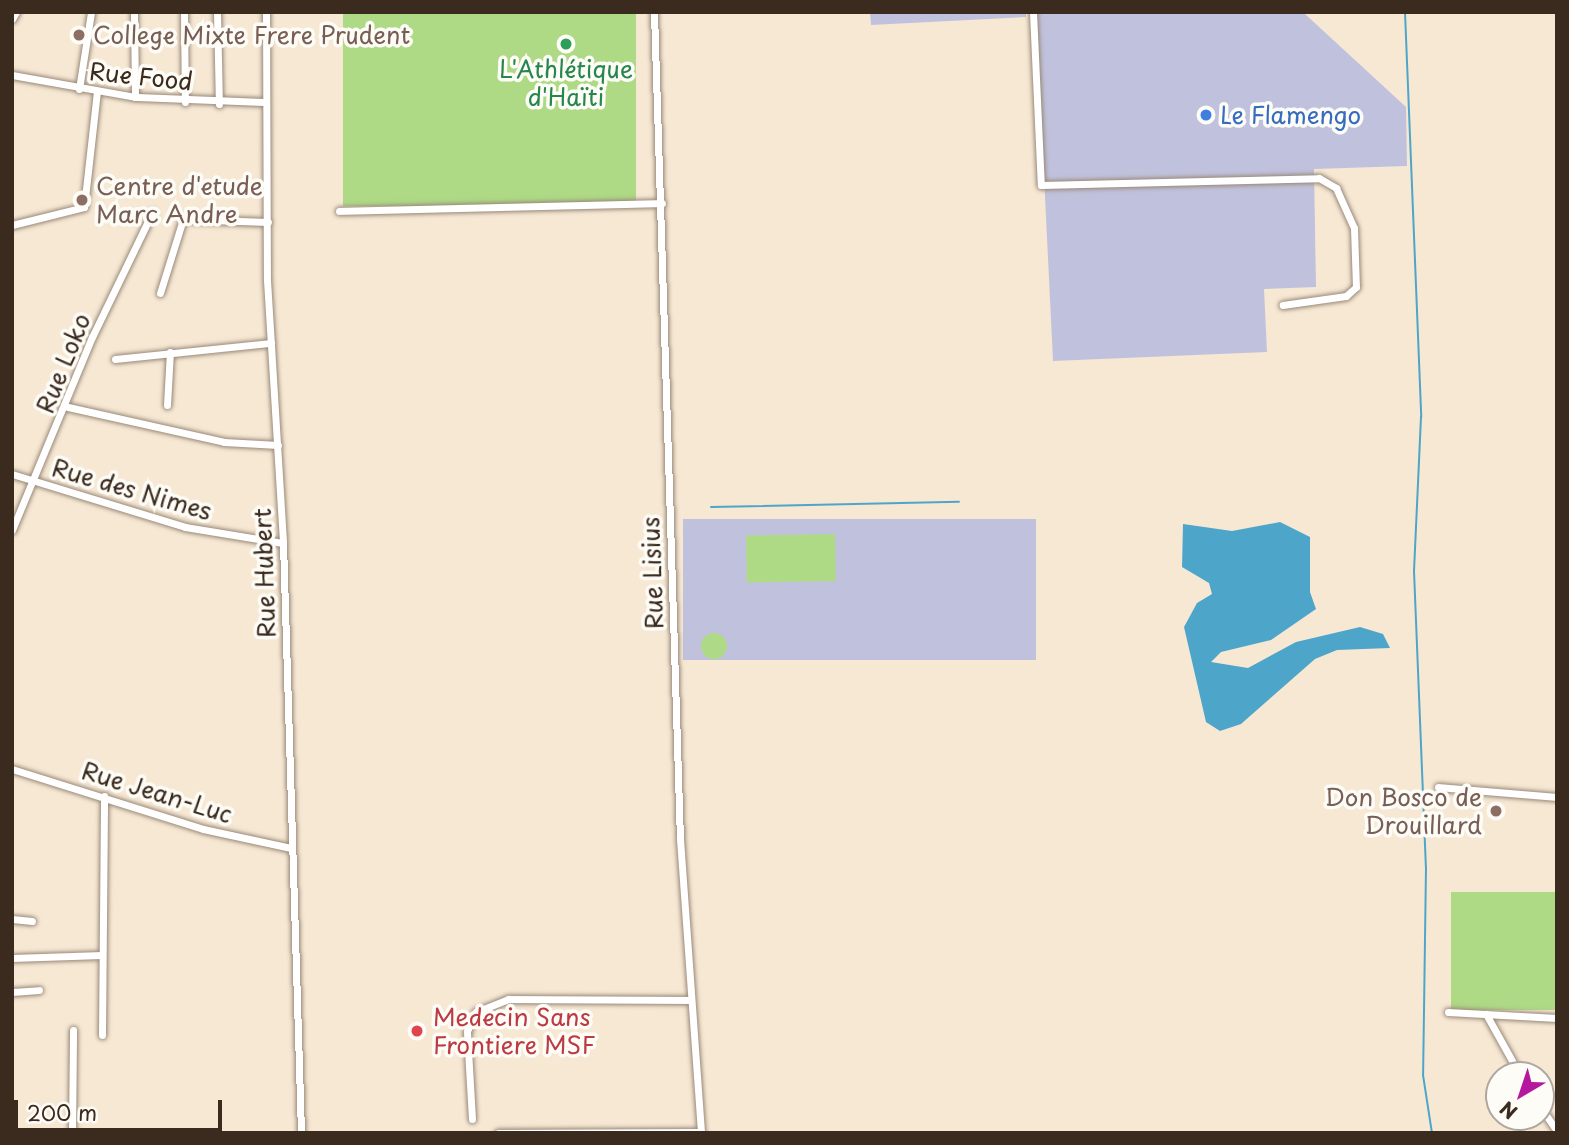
<!DOCTYPE html>
<meta charset="utf-8">
<style>
body{margin:0}
#map{position:relative;width:1569px;height:1145px;overflow:hidden;background:#f7e8d4;font-family:"Playpen Sans",sans-serif}
div>[style]{position:absolute}
.industrial>*{inset:0;background:#c0c2dd;transform-origin:0 0}
.green>*{inset:0;background:#aed985;transform-origin:0 0}
.round{border-radius:50%}
.water>*{inset:0;background:#4da6ca}
.stream>*{height:2px;margin:-1px;padding:0 1px;transform-origin:1px;border-radius:1px;background:#4da6ca}
.roads{filter:drop-shadow(0 0 2px #998979) drop-shadow(0 0 2px #998979)}
.minor>*{height:7px;margin:-3.5px;padding:0 3.5px;transform-origin:3.5px;border-radius:3.5px;background:#fff}
.dots>*{width:19px;height:19px;translate:-50% -50%;box-sizing:border-box;border:4px solid #fdfcf7;border-radius:50%}
span{translate:-50% -50%;white-space:nowrap;text-align:center;line-height:1.15;-webkit-text-stroke:7px #fdfcf7;paint-order:stroke}
.education-label{font-size:24px;color:#785e54}
.left{translate:0 -50%;text-align:left}
.right{translate:-100% -50%;text-align:right}
.leisure-label{font-size:24px;color:#27864d}
.street-label{font-size:24px;color:#3b2a1e}
.shop-label{font-size:24px;color:#366cbe}
.health-label{font-size:24px;color:#be3a42}
.frame{position:absolute;inset:0;border:14px solid #3b2a1e;pointer-events:none}
.north{position:absolute;left:1485px;top:1061px;width:70px;height:70px;box-sizing:border-box;background:#fdfcf7;border:2px solid #afa8a0;border-radius:50%;rotate:219deg;font-size:19px;font-weight:700;line-height:28px;text-align:center;color:#3b2a1e}
.north::after{content:'';display:block;margin:auto;width:24px;height:32px;background:#b5179e;clip-path:polygon(50% 0,100% 100%,50% 72%,0 100%)}
.scale{position:absolute;left:14px;top:1100px;width:208px;height:32px;box-sizing:border-box;border:4px solid #3b2a1e;border-top:0;padding-left:9px;font-size:21px;line-height:24px;white-space:nowrap;color:#3b2a1e;-webkit-text-stroke:5px #fdfcf7;paint-order:stroke}
</style>
<div id="map">
<div class="industrial">
<div style="clip-path:polygon(870px 12px,1026px 12px,1026px 17px,871px 25px)"></div>
<div style="clip-path:polygon(1036px 12px,1305px 14px,1406px 107px,1407px 166px,1314px 169px,1316px 287px,1264px 289px,1267px 352px,1053px 361px)"></div>
<div style="left:1036px;top:519px;width:141px;height:353px;rotate:90deg"></div>
</div>
<div class="green">
<div style="left:343px;top:12px;width:293px;height:194px"></div>
<div style="left:835px;top:534px;width:47px;height:89px;rotate:89deg"></div>
<div class="round" style="left:701px;top:633px;width:26px;height:26px"></div>
<div style="left:1557px;top:892px;width:118px;height:106px;rotate:90deg"></div>
</div>
<div class="water">
<div style="clip-path:polygon(1280px 522px,1310px 537px,1310px 592px,1316px 609px,1271px 640px,1221px 652px,1211px 662px,1248px 668px,1296px 642px,1360px 627px,1383px 634px,1390px 648px,1337px 650px,1315px 659px,1241px 724px,1220px 731px,1206px 722px,1184px 627px,1197px 603px,1212px 594px,1209px 583px,1182px 567px,1183px 524px,1232px 531px)"></div>
</div>
<div class="stream">
<div style="left:1405px;top:12px;width:405px;rotate:87.7deg"></div>
<div style="left:1421px;top:417px;width:154px;rotate:92.6deg"></div>
<div style="left:1414px;top:571px;width:296px;rotate:87.7deg"></div>
<div style="left:1426px;top:867px;width:208px;rotate:90.8deg"></div>
<div style="left:1423px;top:1075px;width:59px;rotate:81.2deg"></div>
<div style="left:711px;top:507px;width:248px;rotate:-1.2deg"></div>
</div>
<div class="roads">
<div class="minor">
<div style="left:134px;top:12px;width:85px;rotate:89.3deg"></div>
<div style="left:184px;top:12px;width:90px;rotate:89.4deg"></div>
<div style="left:217px;top:12px;width:92px;rotate:88.8deg"></div>
<div style="left:266px;top:12px;width:268px;rotate:89.8deg"></div>
<div style="left:267px;top:280px;width:263px;rotate:86.5deg"></div>
<div style="left:283px;top:543px;width:590px;rotate:88.25deg"></div>
<div style="left:654px;top:12px;width:827px;rotate:88.2deg"></div>
<div style="left:680px;top:839px;width:295px;rotate:85.9deg"></div>
<div style="left:1033px;top:12px;width:173px;rotate:87.4deg"></div>
<div style="left:1041px;top:185px;width:278px;rotate:-1.4deg"></div>
<div style="left:1319px;top:178px;width:20px;rotate:30deg"></div>
<div style="left:1336px;top:188px;width:44px;rotate:65.8deg"></div>
<div style="left:1354px;top:228px;width:59px;rotate:88.1deg"></div>
<div style="left:1356px;top:287px;width:13px;rotate:138deg"></div>
<div style="left:1346px;top:296px;width:64px;rotate:171.9deg"></div>
<div style="left:12px;top:19px;width:8px;rotate:-60deg"></div>
<div style="left:12px;top:75px;width:125px;rotate:10.1deg"></div>
<div style="left:135px;top:97px;width:131px;rotate:2.2deg"></div>
<div style="left:79px;top:89px;width:78px;rotate:-81.1deg"></div>
<div style="left:339px;top:211px;width:323px;rotate:-1.4deg"></div>
<div style="left:12px;top:225px;width:74px;rotate:-14deg"></div>
<div style="left:84px;top:207px;width:117px;rotate:-83.6deg"></div>
<div style="left:160px;top:293px;width:77px;rotate:-72.7deg"></div>
<div style="left:183px;top:219px;width:85px;rotate:2deg"></div>
<div style="left:115px;top:359px;width:157px;rotate:-5.9deg"></div>
<div style="left:167px;top:405px;width:53px;rotate:-86.8deg"></div>
<div style="left:68px;top:407px;width:160px;rotate:12.6deg"></div>
<div style="left:224px;top:442px;width:54px;rotate:3.2deg"></div>
<div style="left:12px;top:474px;width:181px;rotate:17deg"></div>
<div style="left:185px;top:527px;width:99px;rotate:9.3deg"></div>
<div style="left:12px;top:530px;width:209px;rotate:-67.5deg"></div>
<div style="left:92px;top:337px;width:138px;rotate:-64.2deg"></div>
<div style="left:12px;top:769px;width:200px;rotate:17.4deg"></div>
<div style="left:203px;top:829px;width:90px;rotate:12.2deg"></div>
<div style="left:1438px;top:787px;width:119px;rotate:4.8deg"></div>
<div style="left:12px;top:919px;width:20px;rotate:6deg"></div>
<div style="left:12px;top:958px;width:90px;rotate:-1.9deg"></div>
<div style="left:12px;top:992px;width:27px;rotate:-4deg"></div>
<div style="left:1448px;top:1012px;width:109px;rotate:3.2deg"></div>
<div style="left:1486px;top:1014px;width:70px;rotate:60.9deg"></div>
<div style="left:102px;top:1035px;width:239px;rotate:-89.5deg"></div>
<div style="left:1541px;top:1108px;width:28px;rotate:55deg"></div>
<div style="left:472px;top:1119px;width:88px;rotate:-93.3deg"></div>
<div style="left:467px;top:1031px;width:21px;rotate:-65deg"></div>
<div style="left:476px;top:1012px;width:35px;rotate:-22deg"></div>
<div style="left:508px;top:999px;width:183px;rotate:0.3deg"></div>
<div style="left:72px;top:1133px;width:103px;rotate:-89.4deg"></div>
<div style="left:498px;top:1133px;width:203px;rotate:-0.3deg"></div>
</div>
</div>
<div class="dots">
<div style="left:79px;top:35px;background:#8d6e63"></div>
<div style="left:566px;top:44px;background:#2e9e5b"></div>
<div style="left:1206px;top:115px;background:#3f7fe0"></div>
<div style="left:82px;top:200px;background:#8d6e63"></div>
<div style="left:1496px;top:811px;background:#8d6e63"></div>
<div style="left:417px;top:1031px;background:#e0444e"></div>
</div>
<div class="education-label">
<span class="left" style="left:93px;top:35px">College Mixte Frere Prudent</span>
<span class="left" style="left:96px;top:200px">Centre d'etude<br>Marc Andre</span>
<span class="right" style="left:1482px;top:811px">Don Bosco de<br>Drouillard</span>
</div>
<div class="leisure-label">
<span style="left:566px;top:83px">L'Athlétique<br>d'Haïti</span>
</div>
<div class="street-label">
<span style="left:141px;top:76px;rotate:6deg">Rue Food</span>
<span style="left:63px;top:363px;rotate:-68deg">Rue Loko</span>
<span style="left:132px;top:489px;rotate:16deg">Rue des Nimes</span>
<span style="left:264px;top:573px;rotate:-92deg">Rue Hubert</span>
<span style="left:652px;top:573px;rotate:-92deg">Rue Lisius</span>
<span style="left:157px;top:792px;rotate:17deg">Rue Jean-Luc</span>
</div>
<div class="shop-label">
<span class="left" style="left:1220px;top:115px">Le Flamengo</span>
</div>
<div class="health-label">
<span class="left" style="left:433px;top:1031px">Medecin Sans<br>Frontiere MSF</span>
</div>
<div class="frame"></div>
<div class="north">N</div>
<div class="scale">200 m</div>
</div>
